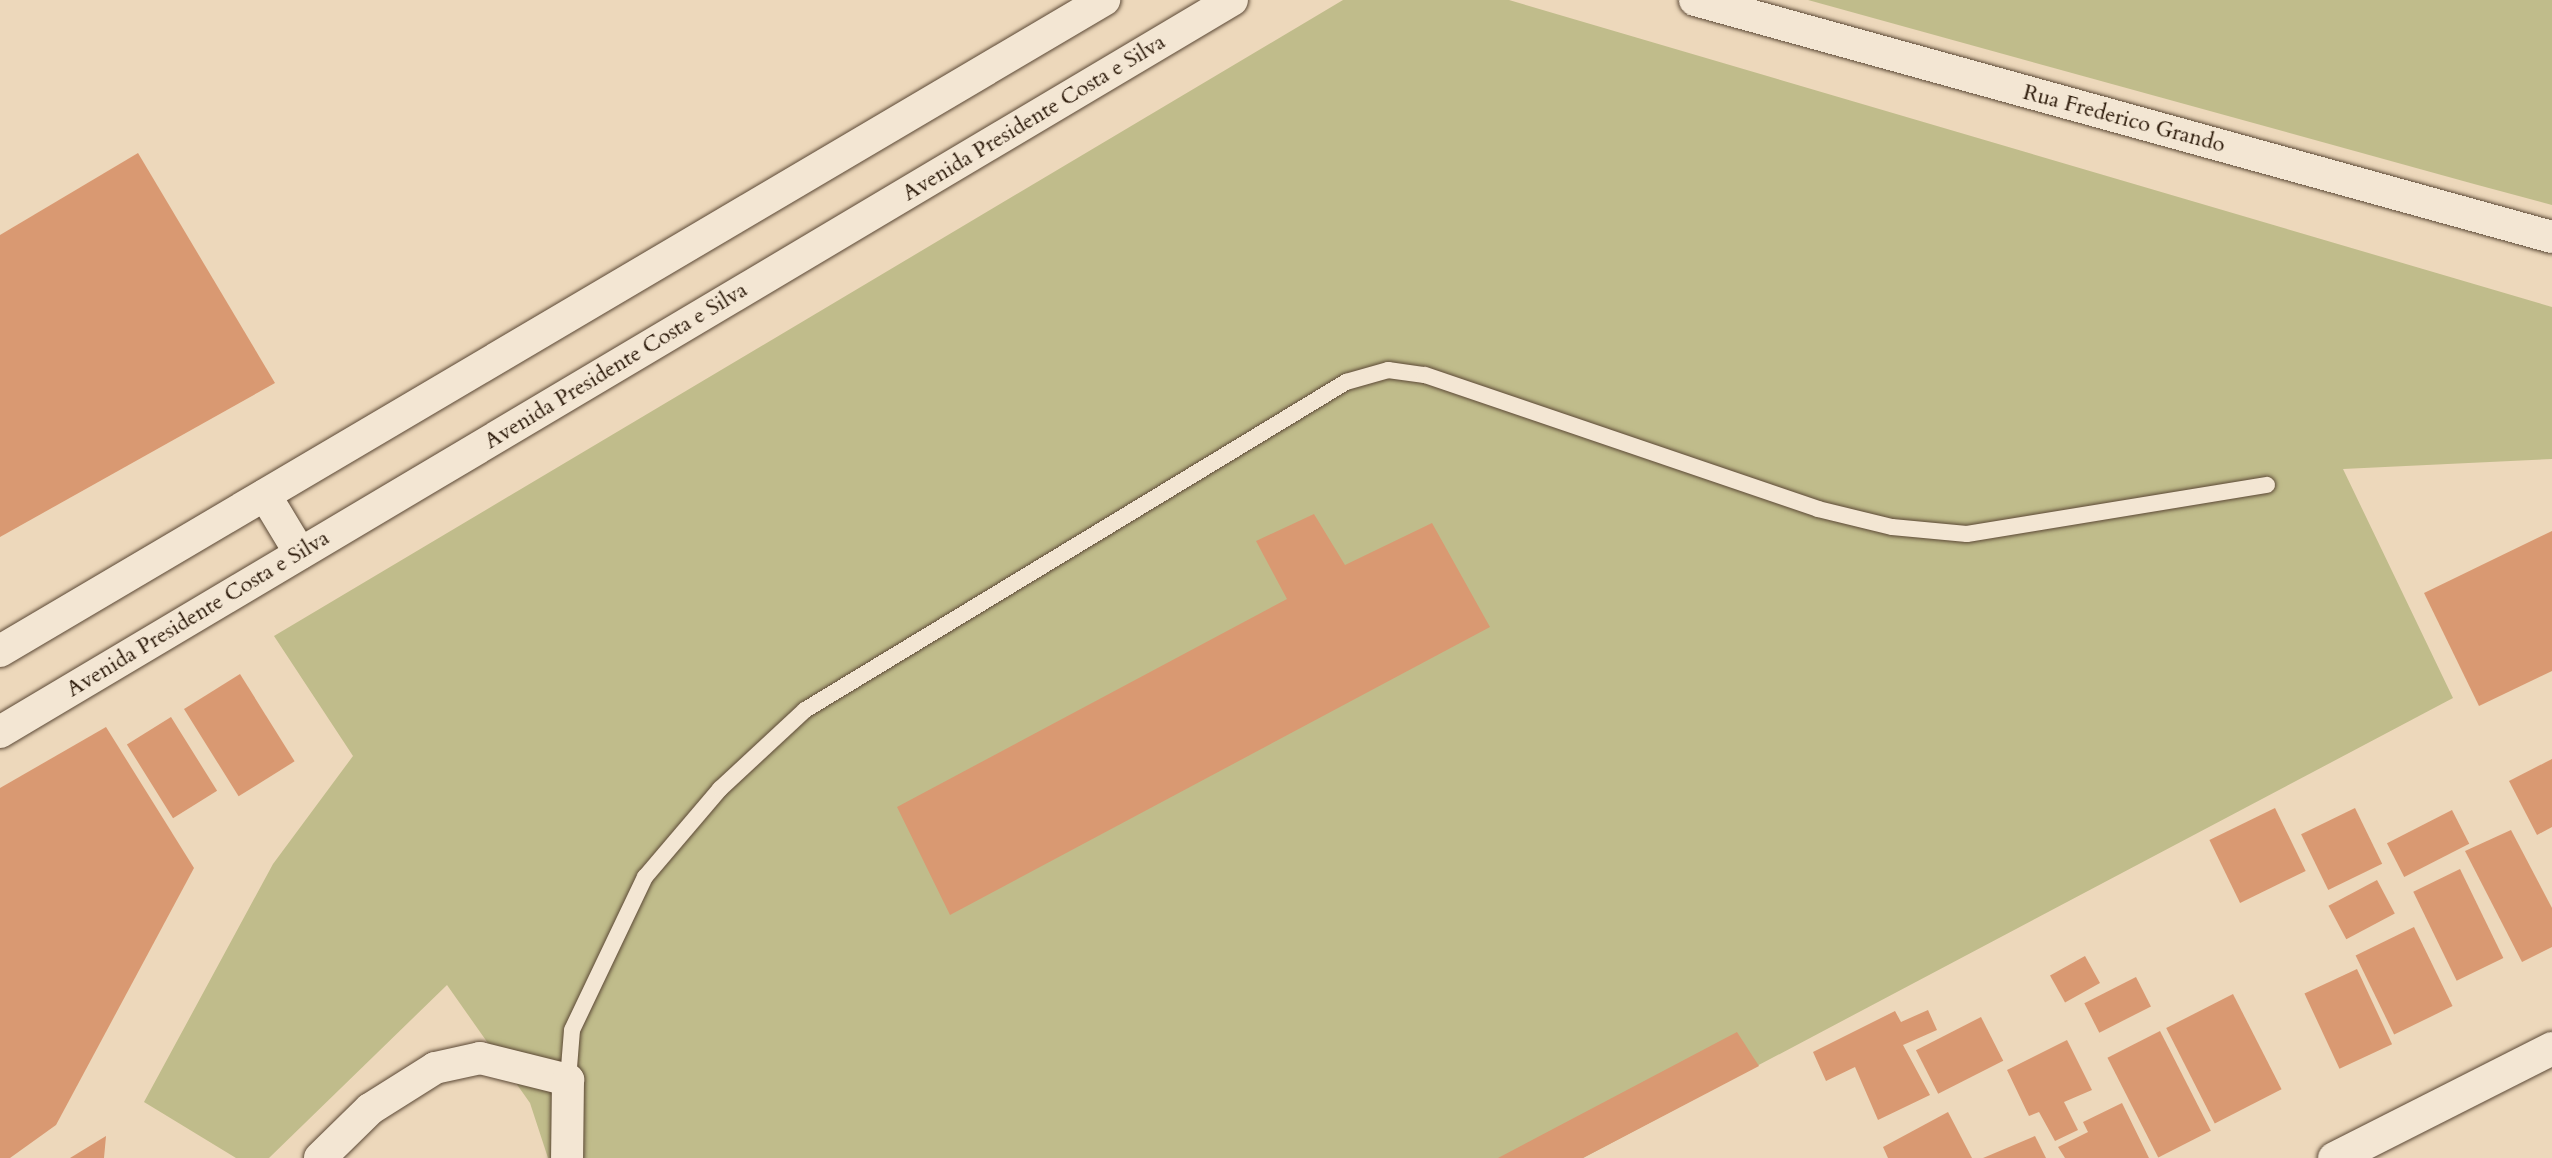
<!DOCTYPE html>
<style>
body{margin:0}
#map{position:relative;width:2552px;height:1158px;overflow:hidden;background:#edd8bb;font-family:Cardo,serif}
div>[style]{position:absolute}
.green>*{inset:0;background:#c0bc8b}
.building>*{inset:0;background:#d99972;transform-origin:0 0}
.roads{filter:drop-shadow(0 0 2px #5b4835) drop-shadow(0 0 2px #5b4835)}
.lane>*{height:16px;margin:-8px;padding:0 8px;transform-origin:8px;border-radius:8px;background:#f3e6d3}
.street>*{height:32px;margin:-16px;padding:0 16px;transform-origin:16px;border-radius:16px;background:#f3e6d3}
.secondary>*{height:33px;margin:-16.5px;padding:0 16.5px;transform-origin:16.5px;border-radius:16.5px;background:#f3e6d3}
span{translate:-50% -50%;white-space:nowrap;text-align:center;line-height:1.15;-webkit-text-stroke:4.5px #f3e6d3;paint-order:stroke}
.street-label{font-size:22px;color:#2a1808}
</style>
<div id="map">
<div class="green">
<div style="clip-path:polygon(1343px 0,1509px 0,2552px 307px,2552px 459px,2343px 469px,2453px 698px,1583px 1158px,548px 1158px,530px 1103px,447px 985px,269px 1158px,236px 1158px,144px 1102px,273px 864px,353px 756px,274px 636px)"></div>
<div style="clip-path:polygon(1808px 0,2552px 0,2552px 205px,2474px 184px)"></div>
</div>
<div class="building">
<div style="clip-path:polygon(138px 153px,275px 383px,0 537px,0 235px)"></div>
<div style="clip-path:polygon(1314px 514px,1345px 565px,1432px 523px,1490px 627px,950px 915px,897px 807px,1287px 599px,1256px 541px)"></div>
<div style="clip-path:polygon(2552px 531px,2552px 671px,2479px 706px,2424px 593px)"></div>
<div style="left:240px;top:674px;width:103px;height:66px;rotate:58deg"></div>
<div style="left:171px;top:717px;width:87px;height:52px;rotate:58deg"></div>
<div style="clip-path:polygon(106px 727px,194px 868px,56px 1125px,10px 1158px,0 1158px,0 788px)"></div>
<div style="clip-path:polygon(2552px 759px,2552px 827px,2537px 835px,2509px 781px)"></div>
<div style="left:2275px;top:808px;width:70px;height:73px;rotate:64deg"></div>
<div style="left:2355px;top:808px;width:62px;height:60px;rotate:64deg"></div>
<div style="left:2452px;top:810px;width:38px;height:73px;rotate:63deg"></div>
<div style="clip-path:polygon(2511px 830px,2552px 908px,2552px 947px,2522px 962px,2465px 851px)"></div>
<div style="left:2460px;top:869px;width:99px;height:52px;rotate:64deg"></div>
<div style="left:2377px;top:880px;width:38px;height:55px;rotate:62deg"></div>
<div style="left:2414px;top:927px;width:88px;height:65px;rotate:64deg"></div>
<div style="left:2085px;top:956px;width:31px;height:40px;rotate:61deg"></div>
<div style="left:2357px;top:969px;width:83px;height:58px;rotate:65deg"></div>
<div style="left:2136px;top:977px;width:33px;height:58px;rotate:63deg"></div>
<div style="left:2233px;top:994px;width:107px;height:75px;rotate:63deg"></div>
<div style="clip-path:polygon(1928px 1010px,1937px 1030px,1903px 1045px,1930px 1095px,1878px 1120px,1855px 1067px,1826px 1081px,1813px 1052px,1895px 1011px,1901px 1022px)"></div>
<div style="left:1981px;top:1017px;width:49px;height:73px;rotate:63deg"></div>
<div style="left:2160px;top:1031px;width:112px;height:59px;rotate:63deg"></div>
<div style="clip-path:polygon(1737px 1032px,1759px 1066px,1583px 1158px,1498px 1158px)"></div>
<div style="clip-path:polygon(2067px 1040px,2092px 1090px,2064px 1102px,2078px 1130px,2055px 1141px,2039px 1112px,2029px 1116px,2007px 1070px)"></div>
<div style="clip-path:polygon(2122px 1103px,2149px 1158px,2065px 1158px,2058px 1147px,2088px 1132px,2083px 1122px)"></div>
<div style="clip-path:polygon(1948px 1112px,1972px 1158px,1888px 1158px,1883px 1147px)"></div>
<div style="clip-path:polygon(106px 1136px,104px 1158px,70px 1158px)"></div>
<div style="clip-path:polygon(2035px 1136px,2046px 1158px,1983px 1158px)"></div>
</div>
<div class="roads">
<div class="lane">
<div style="left:568px;top:1080px;width:50px;rotate:-85.4deg"></div>
<div style="left:572px;top:1030px;width:170px;rotate:-64.5deg"></div>
<div style="left:645px;top:877px;width:116px;rotate:-49.6deg"></div>
<div style="left:720px;top:789px;width:116px;rotate:-42.9deg"></div>
<div style="left:805px;top:710px;width:633px;rotate:-31.23deg"></div>
<div style="left:1346px;top:382px;width:44px;rotate:-15.9deg"></div>
<div style="left:1388px;top:370px;width:37px;rotate:8deg"></div>
<div style="left:1425px;top:375px;width:415px;rotate:18.8deg"></div>
<div style="left:1818px;top:509px;width:76px;rotate:13.7deg"></div>
<div style="left:1892px;top:527px;width:75px;rotate:5.3deg"></div>
<div style="left:1967px;top:534px;width:304px;rotate:-9.3deg"></div>
</div>
<div class="street">
<div style="left:1695px;top:0;width:889px;rotate:15.46deg"></div>
<div style="left:265px;top:495px;width:68px;rotate:58.9deg"></div>
<div style="left:0;top:651px;width:1282px;rotate:-30.53deg"></div>
<div style="left:0;top:732px;width:1433px;rotate:-30.72deg"></div>
<div style="left:320px;top:1158px;width:70px;rotate:-44.4deg"></div>
<div style="left:370px;top:1109px;width:77px;rotate:-32.2deg"></div>
<div style="left:435px;top:1068px;width:46px;rotate:-12.5deg"></div>
<div style="left:480px;top:1058px;width:91px;rotate:14deg"></div>
<div style="left:568px;top:1080px;width:78px;rotate:90.7deg"></div>
</div>
<div class="secondary">
<div style="left:2334px;top:1158px;width:244px;rotate:-26.8deg"></div>
</div>
</div>
<div class="street-label">
<span style="left:1034px;top:118px;rotate:-31deg">Avenida Presidente Costa e Silva</span>
<span style="left:2124px;top:119px;rotate:15deg">Rua Frederico Grando</span>
<span style="left:616px;top:366px;rotate:-31deg">Avenida Presidente Costa e Silva</span>
<span style="left:198px;top:614px;rotate:-31deg">Avenida Presidente Costa e Silva</span>
</div>
</div>
